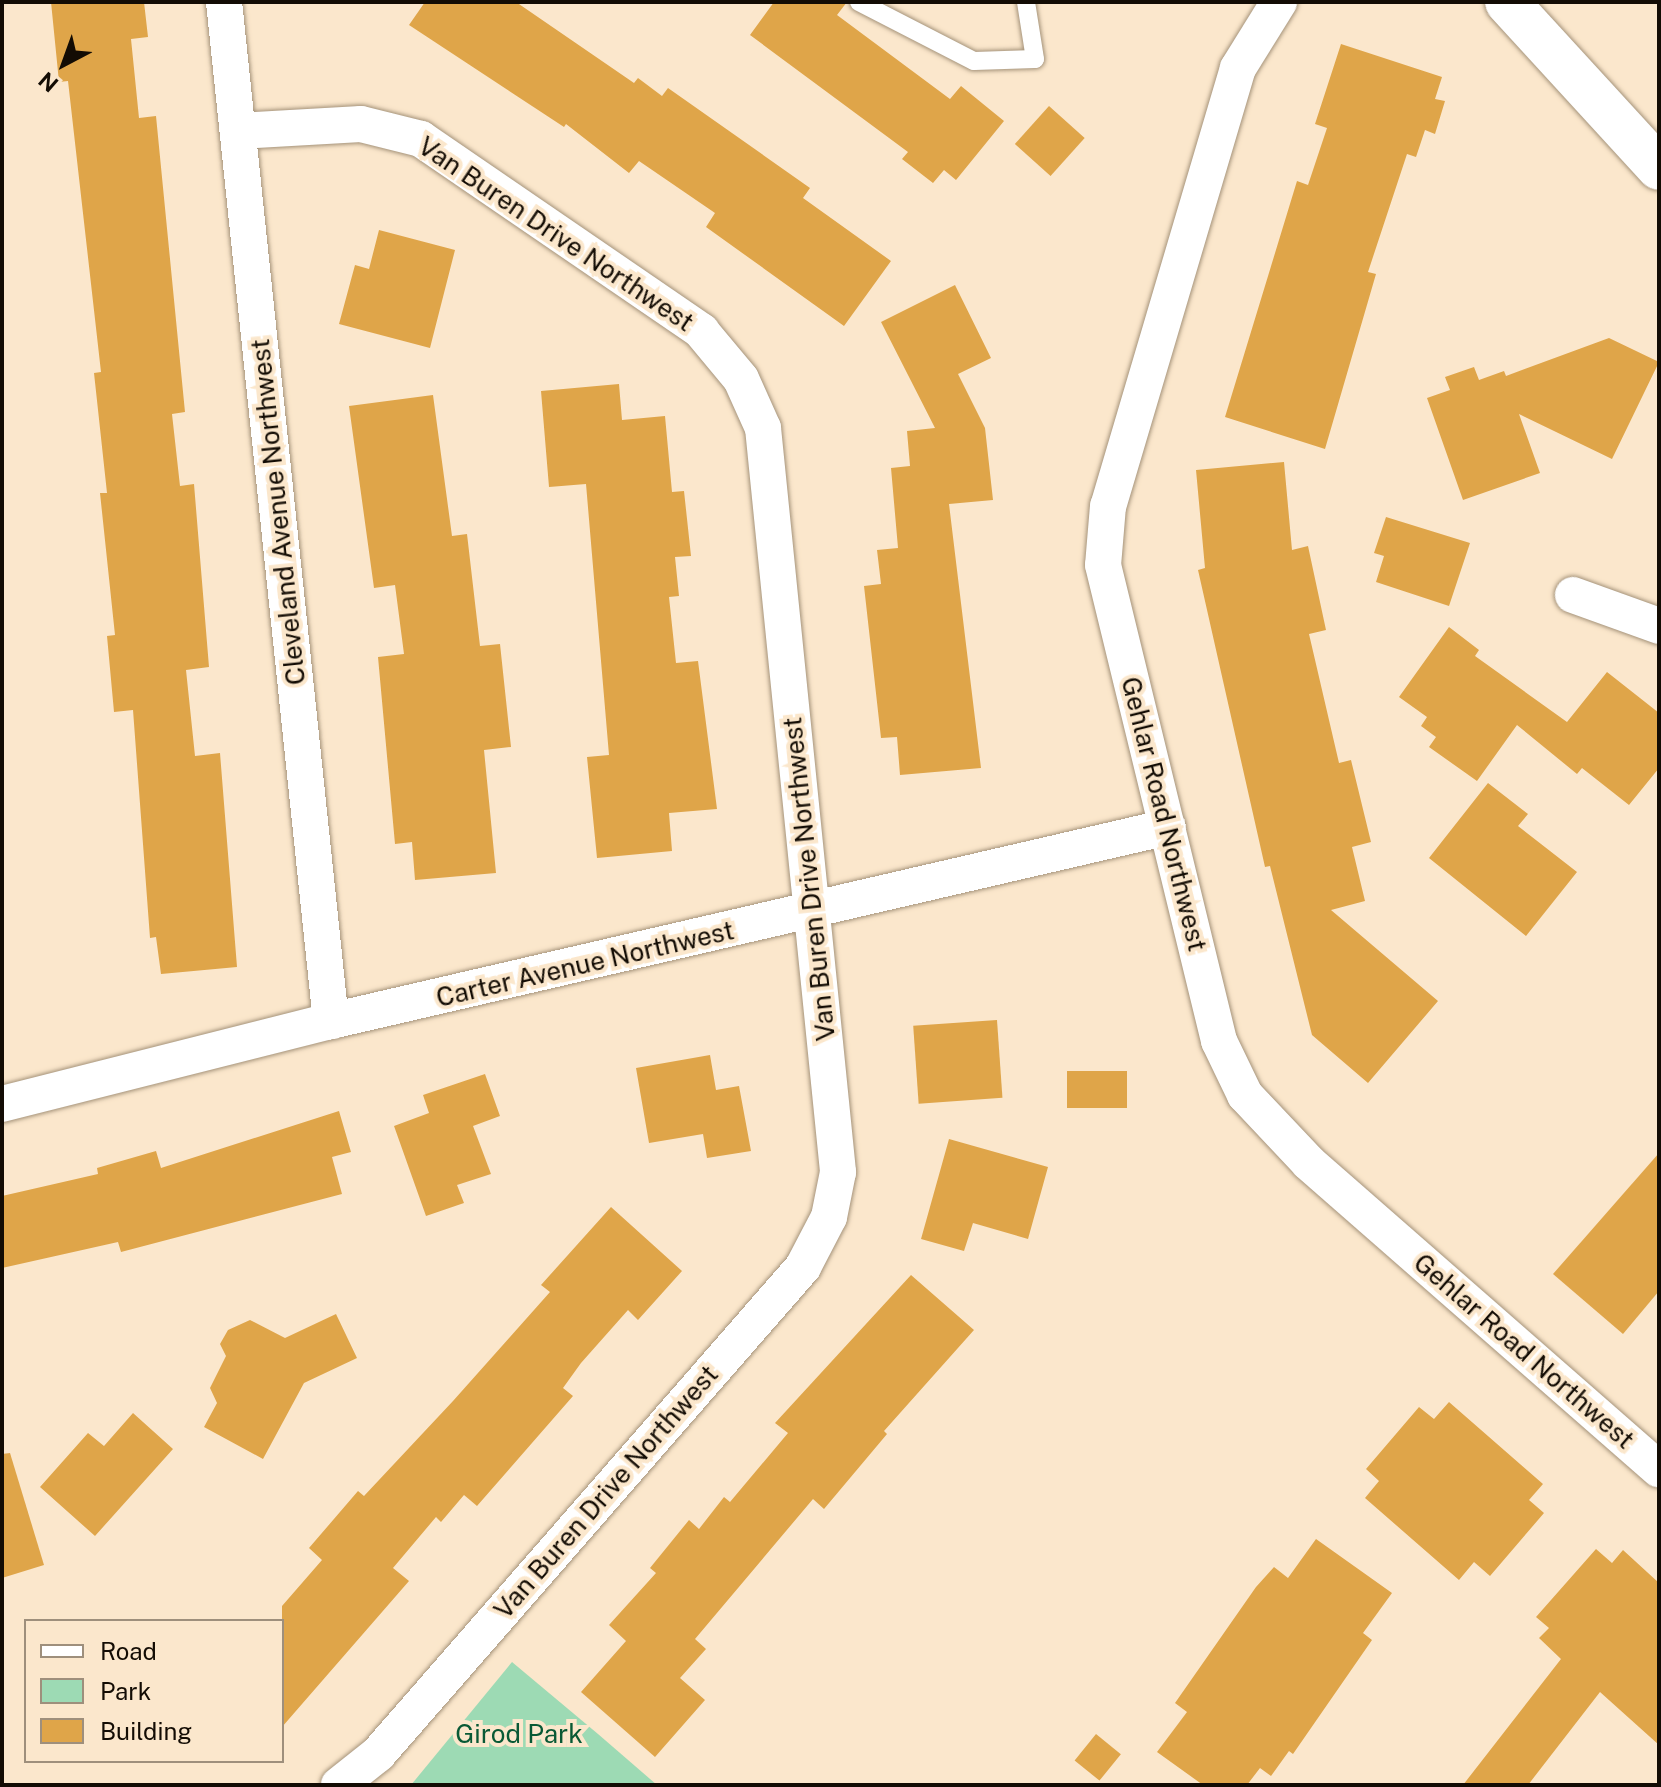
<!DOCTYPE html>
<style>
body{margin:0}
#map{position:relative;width:1661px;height:1787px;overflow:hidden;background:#fbe7cc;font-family:"Public Sans",sans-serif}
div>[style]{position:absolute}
.green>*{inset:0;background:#9ddab4}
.building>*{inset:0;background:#dfa549;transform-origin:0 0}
.roads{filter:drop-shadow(0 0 2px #a5937a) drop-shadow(0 0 2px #a5937a)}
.service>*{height:18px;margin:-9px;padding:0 9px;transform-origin:9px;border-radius:9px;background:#fff}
.minor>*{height:36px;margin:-18px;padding:0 18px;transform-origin:18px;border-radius:18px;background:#fff}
.secondary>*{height:44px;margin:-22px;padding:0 22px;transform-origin:22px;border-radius:22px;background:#fff}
span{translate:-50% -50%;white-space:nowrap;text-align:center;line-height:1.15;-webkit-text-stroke:8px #fbe7cc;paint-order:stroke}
.street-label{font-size:26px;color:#130c04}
.park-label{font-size:26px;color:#095935}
.frame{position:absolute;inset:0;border:4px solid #130c04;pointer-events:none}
.legend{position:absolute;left:24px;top:1619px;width:260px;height:144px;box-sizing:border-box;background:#fbe7cc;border:2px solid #9e8f7c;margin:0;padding:10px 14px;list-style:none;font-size:24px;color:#130c04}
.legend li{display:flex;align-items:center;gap:16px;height:40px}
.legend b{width:40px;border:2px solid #9e8f7c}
.north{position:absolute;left:24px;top:24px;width:80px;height:80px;-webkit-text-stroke:6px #fbe7cc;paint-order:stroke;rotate:221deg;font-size:22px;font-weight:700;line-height:32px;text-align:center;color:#130c04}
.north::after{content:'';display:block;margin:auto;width:28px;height:36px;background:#130c04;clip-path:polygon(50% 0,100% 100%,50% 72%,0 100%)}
</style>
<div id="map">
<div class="green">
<div style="clip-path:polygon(512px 1662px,598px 1734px,657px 1785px,411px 1785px)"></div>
</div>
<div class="building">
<div style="clip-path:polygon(51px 2px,144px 2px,148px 37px,131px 39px,139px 118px,156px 116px,185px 412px,172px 414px,180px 486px,194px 484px,209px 667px,186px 670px,195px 756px,220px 753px,237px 967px,161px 974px,156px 937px,150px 938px,133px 710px,114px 712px,107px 636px,115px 635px,100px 493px,107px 493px,94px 373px,101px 372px,68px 81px,59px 82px)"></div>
<div style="clip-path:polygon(425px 2px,516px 2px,634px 83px,638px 78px,662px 96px,668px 88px,810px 188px,803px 198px,891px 261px,844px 326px,706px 227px,715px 213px,639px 161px,629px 173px,566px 124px,564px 127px,409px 25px)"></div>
<div style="clip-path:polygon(774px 2px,847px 2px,837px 15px,950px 99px,961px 86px,1004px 121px,956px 180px,944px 170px,933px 183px,902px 159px,908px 152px,750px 35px)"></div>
<div style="clip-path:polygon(1341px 44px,1442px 77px,1435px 99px,1445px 101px,1435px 134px,1425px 130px,1416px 157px,1407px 154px,1368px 272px,1376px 274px,1325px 449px,1225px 417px,1297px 181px,1308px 185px,1327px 128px,1315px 124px)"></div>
<div style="left:1049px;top:106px;width:48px;height:51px;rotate:42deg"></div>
<div style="clip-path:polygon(379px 230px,455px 250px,430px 348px,339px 324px,355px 265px,369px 269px)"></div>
<div style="clip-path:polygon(955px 285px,991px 358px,958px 374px,985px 428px,993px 500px,949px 504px,981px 768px,900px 775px,897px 737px,881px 738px,864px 586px,881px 584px,877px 550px,898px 548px,891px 468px,910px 466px,907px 431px,935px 428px,881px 322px)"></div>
<div style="clip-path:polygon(1609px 338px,1659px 362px,1612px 459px,1519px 414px,1540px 473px,1463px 500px,1427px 398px,1450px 390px,1445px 377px,1474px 367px,1479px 380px,1504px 371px,1506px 376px)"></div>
<div style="clip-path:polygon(619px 384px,622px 420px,665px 416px,672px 492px,684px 491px,691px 556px,675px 557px,679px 596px,669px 597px,676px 663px,698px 661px,717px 809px,669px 813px,672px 851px,597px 858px,587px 757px,609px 755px,586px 484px,549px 487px,541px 391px)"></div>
<div style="clip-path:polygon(433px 395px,452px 536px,467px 534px,480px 646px,500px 644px,511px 747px,484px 750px,496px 873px,415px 880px,412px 842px,395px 844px,378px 657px,404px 654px,395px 585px,374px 588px,349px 406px)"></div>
<div style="clip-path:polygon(1284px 462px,1292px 550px,1308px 546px,1326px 630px,1309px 634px,1339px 763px,1351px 760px,1371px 842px,1352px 847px,1365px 901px,1331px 910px,1438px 1001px,1368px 1083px,1312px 1035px,1270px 866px,1265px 867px,1198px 570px,1205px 568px,1196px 470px)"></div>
<div style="clip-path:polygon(1386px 517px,1470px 543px,1449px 606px,1376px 582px,1384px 556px,1374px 553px)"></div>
<div style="clip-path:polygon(1449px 627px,1479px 650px,1475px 656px,1567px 722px,1607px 672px,1659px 713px,1659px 768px,1629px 805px,1582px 768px,1577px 774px,1517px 725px,1477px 781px,1429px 747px,1436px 737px,1421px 726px,1427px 717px,1399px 697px)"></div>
<div style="clip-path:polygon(1488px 783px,1528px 814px,1518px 826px,1577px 872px,1526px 936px,1429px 858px)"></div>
<div style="left:997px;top:1020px;width:78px;height:84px;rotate:86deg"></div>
<div style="clip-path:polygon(710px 1055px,716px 1090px,739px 1086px,751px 1151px,707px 1158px,703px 1134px,649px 1143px,636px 1068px)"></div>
<div style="left:1067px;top:1071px;width:60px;height:37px"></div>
<div style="clip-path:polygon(485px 1074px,500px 1116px,473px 1126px,491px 1174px,457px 1185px,464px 1203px,426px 1216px,394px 1126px,429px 1113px,423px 1095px)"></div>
<div style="clip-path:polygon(339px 1111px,351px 1152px,332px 1157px,342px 1194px,121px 1252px,118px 1242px,2px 1268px,2px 1196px,98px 1174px,97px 1168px,156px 1151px,161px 1168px)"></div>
<div style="clip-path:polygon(949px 1139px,1048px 1167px,1028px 1239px,973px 1223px,964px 1251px,921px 1239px)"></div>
<div style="clip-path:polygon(1659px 1153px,1659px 1291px,1623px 1334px,1553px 1274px)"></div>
<div style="clip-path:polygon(611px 1207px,682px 1271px,638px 1320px,628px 1310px,581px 1363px,563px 1388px,573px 1396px,477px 1506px,464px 1495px,441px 1522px,436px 1517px,393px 1568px,409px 1581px,282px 1727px,282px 1606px,322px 1560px,309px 1548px,358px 1491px,364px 1496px,453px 1401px,550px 1292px,541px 1285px)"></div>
<div style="clip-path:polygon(911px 1275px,974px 1330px,884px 1431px,887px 1434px,824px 1509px,813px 1499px,695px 1639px,706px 1649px,680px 1678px,705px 1700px,655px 1757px,581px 1692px,626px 1641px,609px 1625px,656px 1573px,650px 1568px,689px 1520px,699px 1529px,724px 1497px,730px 1502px,788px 1433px,775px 1423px)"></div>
<div style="clip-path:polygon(336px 1314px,357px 1358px,304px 1383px,263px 1459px,204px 1427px,217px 1403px,210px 1388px,226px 1356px,220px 1344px,228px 1330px,250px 1320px,285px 1338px)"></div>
<div style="clip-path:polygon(1449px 1402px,1543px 1484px,1529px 1500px,1544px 1513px,1490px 1576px,1474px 1562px,1459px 1580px,1365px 1498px,1379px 1481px,1366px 1469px,1419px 1407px,1434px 1419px)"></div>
<div style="clip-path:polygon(133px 1413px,173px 1449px,95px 1536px,40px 1487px,88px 1433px,104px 1446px)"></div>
<div style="clip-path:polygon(10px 1453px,44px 1565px,2px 1578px,2px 1454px)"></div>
<div style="clip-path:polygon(1316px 1539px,1392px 1593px,1363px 1633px,1372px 1640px,1293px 1754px,1289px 1751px,1271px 1776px,1260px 1768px,1247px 1785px,1203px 1785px,1157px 1752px,1187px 1712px,1175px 1703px,1256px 1587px,1274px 1567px,1288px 1578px)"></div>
<div style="clip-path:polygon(1596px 1549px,1612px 1563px,1623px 1550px,1659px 1583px,1659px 1745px,1600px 1692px,1528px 1785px,1463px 1785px,1561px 1659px,1539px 1638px,1549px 1628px,1536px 1617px)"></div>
<div style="left:1096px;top:1734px;width:32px;height:34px;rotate:39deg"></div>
</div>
<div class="roads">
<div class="service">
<div style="left:859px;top:2px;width:129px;rotate:27.2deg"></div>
<div style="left:974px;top:61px;width:61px;rotate:-1.9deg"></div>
<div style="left:1035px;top:59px;width:58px;rotate:-99deg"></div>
</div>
<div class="minor">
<div style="left:224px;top:2px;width:1025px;rotate:84.01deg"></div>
<div style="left:1279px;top:2px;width:78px;rotate:121.8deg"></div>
<div style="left:1238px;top:68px;width:457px;rotate:106.5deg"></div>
<div style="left:1108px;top:506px;width:59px;rotate:94.8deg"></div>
<div style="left:1103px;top:565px;width:490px;rotate:76.3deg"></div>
<div style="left:1219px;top:1041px;width:60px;rotate:64.3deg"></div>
<div style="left:1245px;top:1095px;width:93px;rotate:46.7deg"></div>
<div style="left:1309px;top:1163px;width:465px;rotate:41.2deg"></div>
<div style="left:238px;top:131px;width:123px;rotate:-3.3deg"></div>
<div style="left:361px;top:124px;width:62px;rotate:14deg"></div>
<div style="left:421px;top:139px;width:340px;rotate:34.4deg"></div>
<div style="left:701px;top:331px;width:62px;rotate:50.2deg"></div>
<div style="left:741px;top:379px;width:54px;rotate:65.8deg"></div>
<div style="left:763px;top:428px;width:748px;rotate:84.24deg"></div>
<div style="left:838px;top:1172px;width:46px;rotate:101.3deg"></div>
<div style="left:829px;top:1217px;width:56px;rotate:117.5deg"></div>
<div style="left:803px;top:1267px;width:646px;rotate:131.11deg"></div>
<div style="left:378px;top:1754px;width:50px;rotate:141.5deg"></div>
<div style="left:1573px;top:595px;width:91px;rotate:19.8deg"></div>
<div style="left:2px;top:1104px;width:339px;rotate:-14.2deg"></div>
<div style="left:331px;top:1021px;width:859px;rotate:-13.05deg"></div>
</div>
<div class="secondary">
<div style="left:1507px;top:2px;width:225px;rotate:47.5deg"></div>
</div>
</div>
<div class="street-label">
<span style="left:556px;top:234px;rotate:34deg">Van Buren Drive Northwest</span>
<span style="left:278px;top:512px;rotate:-96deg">Cleveland Avenue Northwest</span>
<span style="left:1164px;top:814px;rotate:76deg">Gehlar Road Northwest</span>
<span style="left:809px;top:879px;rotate:-96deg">Van Buren Drive Northwest</span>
<span style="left:585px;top:964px;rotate:-13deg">Carter Avenue Northwest</span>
<span style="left:1524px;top:1351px;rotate:41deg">Gehlar Road Northwest</span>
<span style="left:606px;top:1492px;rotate:-49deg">Van Buren Drive Northwest</span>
</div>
<div class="park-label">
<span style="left:519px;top:1734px">Girod Park</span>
</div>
<div class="frame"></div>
<ul class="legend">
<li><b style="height:10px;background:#fff"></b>Road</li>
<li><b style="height:22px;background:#9ddab4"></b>Park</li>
<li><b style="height:22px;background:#dfa549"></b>Building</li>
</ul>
<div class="north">N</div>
</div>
